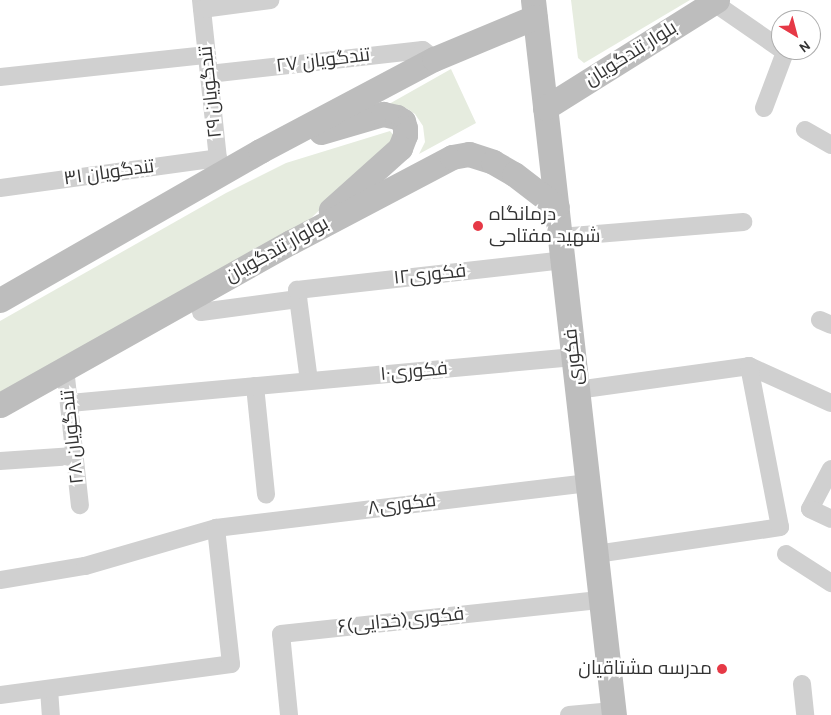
<!DOCTYPE html>
<meta charset="utf-8">
<style>
body{margin:0}
#map{position:relative;width:831px;height:715px;overflow:hidden;background:#fff;font-family:Karla,Cairo,sans-serif}
div>[style]{position:absolute}
.green>*{inset:0;background:#e6ecdf}
.street>*{height:18px;margin:-9px;padding:0 9px;transform-origin:9px;border-radius:9px;background:#d0d0d0}
.secondary>*{height:25px;margin:-12.5px;padding:0 12.5px;transform-origin:12.5px;border-radius:12.5px;background:#bdbdbd}
.dots>*{width:14px;height:14px;translate:-50% -50%;box-sizing:border-box;border:2px solid #fff;border-radius:50%}
span{translate:-50% -50%;white-space:nowrap;text-align:center;line-height:1.15;-webkit-text-stroke:5px #fff;paint-order:stroke}
.street-label{font-size:19px;color:#333}
.poi-label{font-size:19px;color:#333}
.left{translate:0 -50%;text-align:left}
.right{translate:-100% -50%;text-align:right}
.north{position:absolute;left:771px;top:10px;width:50px;height:50px;box-sizing:border-box;background:#fff;border:1px solid #adadad;border-radius:50%;rotate:143deg;font-size:14px;font-weight:700;line-height:20px;text-align:center;color:#333}
.north::after{content:'';display:block;margin:auto;width:18px;height:22px;background:#e63946;clip-path:polygon(50% 0,100% 100%,50% 72%,0 100%)}
</style>
<div id="map">
<div class="green">
<div style="clip-path:polygon(571px 0,690px 0,584px 63px,578px 58px)"></div>
<div style="clip-path:polygon(451px 69px,476px 123px,419px 154px,425px 142px,423px 126px,415px 114px,406px 108px,389px 104px)"></div>
<div style="clip-path:polygon(390px 131px,395px 137px,305px 224px,0 394px,0 321px,226px 193px,286px 163px)"></div>
</div>
<div class="street">
<div style="left:201px;top:0;width:170px;rotate:83.9deg"></div>
<div style="left:713px;top:2px;width:83px;rotate:34.7deg"></div>
<div style="left:202px;top:9px;width:69px;rotate:-7.5deg"></div>
<div style="left:209px;top:74px;width:215px;rotate:-6.4deg"></div>
<div style="left:423px;top:50px;width:14px;rotate:39deg"></div>
<div style="left:0;top:77px;width:208px;rotate:-6.1deg"></div>
<div style="left:764px;top:108px;width:60px;rotate:-69.4deg"></div>
<div style="left:785px;top:52px;width:3px;rotate:-135deg"></div>
<div style="left:805px;top:130px;width:30px;rotate:30deg"></div>
<div style="left:0;top:188px;width:220px;rotate:-7.8deg"></div>
<div style="left:560px;top:237px;width:184px;rotate:-4.7deg"></div>
<div style="left:201px;top:312px;width:98px;rotate:-7.6deg"></div>
<div style="left:820px;top:320px;width:12px;rotate:24deg"></div>
<div style="left:65px;top:368px;width:138px;rotate:83.8deg"></div>
<div style="left:309px;top:381px;width:92px;rotate:-97.5deg"></div>
<div style="left:297px;top:290px;width:268px;rotate:-6.4deg"></div>
<div style="left:255px;top:386px;width:109px;rotate:84.2deg"></div>
<div style="left:577px;top:390px;width:174px;rotate:-7.9deg"></div>
<div style="left:749px;top:366px;width:90px;rotate:24.3deg"></div>
<div style="left:70px;top:403px;width:506px;rotate:-5.21deg"></div>
<div style="left:0;top:461px;width:74px;rotate:-3.9deg"></div>
<div style="left:831px;top:469px;width:45px;rotate:117.7deg"></div>
<div style="left:810px;top:509px;width:23px;rotate:25deg"></div>
<div style="left:596px;top:554px;width:186px;rotate:-8.3deg"></div>
<div style="left:780px;top:527px;width:164px;rotate:-100.9deg"></div>
<div style="left:786px;top:554px;width:54px;rotate:32.8deg"></div>
<div style="left:0;top:580px;width:86px;rotate:-9.4deg"></div>
<div style="left:85px;top:566px;width:136px;rotate:-16.2deg"></div>
<div style="left:216px;top:528px;width:375px;rotate:-6.9deg"></div>
<div style="left:802px;top:684px;width:31px;rotate:84deg"></div>
<div style="left:49px;top:689px;width:26px;rotate:86deg"></div>
<div style="left:0;top:695px;width:233px;rotate:-7.6deg"></div>
<div style="left:231px;top:664px;width:137px;rotate:-96.3deg"></div>
<div style="left:289px;top:715px;width:81px;rotate:-95.6deg"></div>
<div style="left:281px;top:634px;width:322px;rotate:-6.1deg"></div>
<div style="left:569px;top:715px;width:44px;rotate:-5.2deg"></div>
</div>
<div class="secondary">
<div style="left:533px;top:0;width:720px;rotate:83.54deg"></div>
<div style="left:545px;top:108px;width:203px;rotate:-32.1deg"></div>
<div style="left:321px;top:132px;width:65px;rotate:-16.2deg"></div>
<div style="left:383px;top:114px;width:14px;rotate:12deg"></div>
<div style="left:397px;top:117px;width:7px;rotate:34deg"></div>
<div style="left:403px;top:121px;width:7px;rotate:74deg"></div>
<div style="left:405px;top:128px;width:7px;rotate:90deg"></div>
<div style="left:405px;top:135px;width:14px;rotate:111deg"></div>
<div style="left:400px;top:148px;width:93px;rotate:138.1deg"></div>
<div style="left:0;top:300px;width:300px;rotate:-29.8deg"></div>
<div style="left:260px;top:151px;width:197px;rotate:-27.9deg"></div>
<div style="left:434px;top:59px;width:109px;rotate:-22.6deg"></div>
<div style="left:0;top:405px;width:334px;rotate:-29.3deg"></div>
<div style="left:291px;top:242px;width:182px;rotate:-27.8deg"></div>
<div style="left:452px;top:157px;width:17px;rotate:-10deg"></div>
<div style="left:469px;top:154px;width:25px;rotate:18deg"></div>
<div style="left:493px;top:162px;width:24px;rotate:30deg"></div>
<div style="left:514px;top:174px;width:54px;rotate:37.5deg"></div>
</div>
<div class="dots">
<div style="left:478px;top:226px;background:#e63946"></div>
<div style="left:722px;top:669px;background:#e63946"></div>
</div>
<div class="street-label">
<span style="left:631px;top:54px;rotate:-32deg">بلوار تندگویان</span>
<span style="left:323px;top:61px;rotate:-7deg">۲۷ تندگویان</span>
<span style="left:211px;top:92px;rotate:-96deg">۲۹ تندگویان</span>
<span style="left:109px;top:173px;rotate:-8deg">۳۱ تندگویان</span>
<span style="left:277px;top:250px;rotate:-29deg">بولوار تندگویان</span>
<span style="left:430px;top:275px;rotate:-6deg">فکوری۱۲</span>
<span style="left:574px;top:357px;rotate:-96deg">فکوری</span>
<span style="left:414px;top:372px;rotate:-5deg">فکوری۱۰</span>
<span style="left:73px;top:437px;rotate:-96deg">۲۸ تندگویان</span>
<span style="left:402px;top:505px;rotate:-7deg">فکوری۸</span>
<span style="left:401px;top:621px;rotate:-6deg">۶فکوری(خدایی)</span>
</div>
<div class="poi-label">
<span class="left" style="left:489px;top:226px">درمانگاه<br>شهید مفتاحی</span>
<span class="right" style="left:712px;top:669px">مدرسه مشتاقیان</span>
</div>
<div class="north">N</div>
</div>
